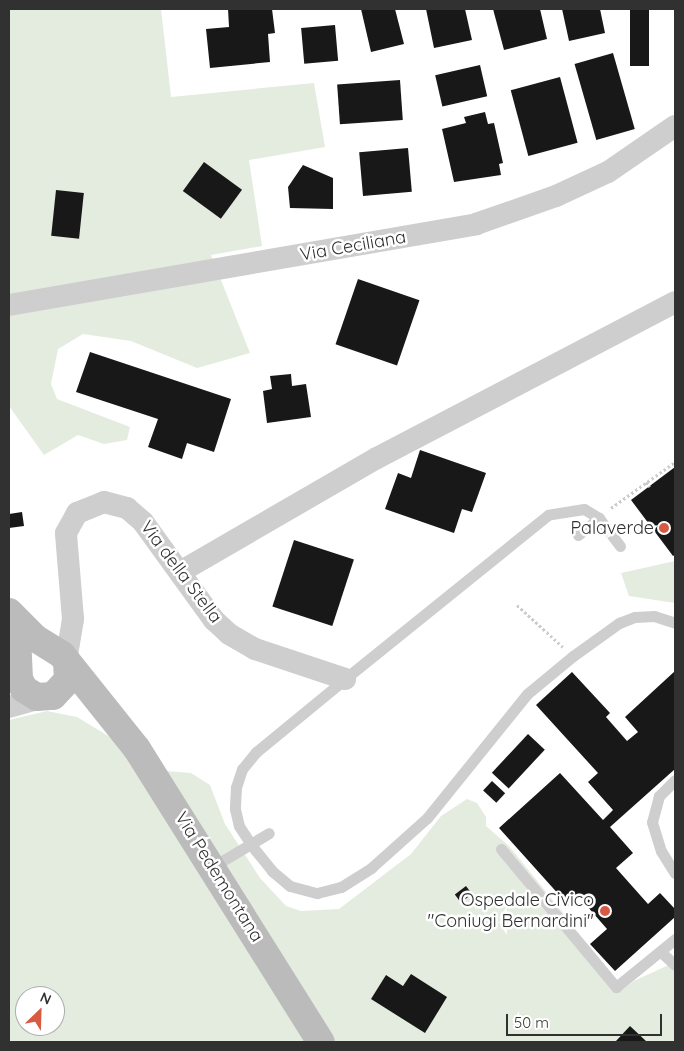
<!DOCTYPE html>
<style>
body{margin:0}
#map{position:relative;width:684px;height:1051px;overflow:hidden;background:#fff;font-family:Quicksand,sans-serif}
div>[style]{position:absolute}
.green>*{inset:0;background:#e4ece0}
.building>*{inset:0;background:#181818;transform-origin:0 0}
.path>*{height:3px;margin-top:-1.5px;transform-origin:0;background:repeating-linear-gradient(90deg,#cbcbcb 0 2.5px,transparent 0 5px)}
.lane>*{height:11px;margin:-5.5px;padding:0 5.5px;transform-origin:5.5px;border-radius:5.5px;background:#cecece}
.street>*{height:22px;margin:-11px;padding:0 11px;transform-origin:11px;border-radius:11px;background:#cecece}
.secondary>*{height:28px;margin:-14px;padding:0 14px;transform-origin:14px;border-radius:14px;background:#bbb}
.dots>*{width:14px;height:14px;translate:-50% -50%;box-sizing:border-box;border:2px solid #fff;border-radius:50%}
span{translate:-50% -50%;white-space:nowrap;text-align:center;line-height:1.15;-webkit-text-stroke:5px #fff;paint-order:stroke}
.street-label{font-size:18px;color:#313131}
.poi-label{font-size:18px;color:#313131}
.right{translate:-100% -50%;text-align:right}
.frame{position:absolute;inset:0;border:10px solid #313131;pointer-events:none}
.north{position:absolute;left:15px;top:986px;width:50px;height:50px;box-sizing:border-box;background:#fff;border:1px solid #adadad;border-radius:50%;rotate:24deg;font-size:14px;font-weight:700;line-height:20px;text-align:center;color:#313131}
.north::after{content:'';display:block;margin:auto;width:18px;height:22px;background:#d75a43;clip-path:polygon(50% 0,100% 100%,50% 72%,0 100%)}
.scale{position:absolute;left:506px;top:1014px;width:156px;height:22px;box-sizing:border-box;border:2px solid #313131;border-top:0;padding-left:6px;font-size:15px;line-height:18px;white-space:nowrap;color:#313131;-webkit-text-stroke:4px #fff;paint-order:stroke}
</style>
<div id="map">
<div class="green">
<div style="clip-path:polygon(9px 9px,161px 9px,171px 97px,314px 83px,325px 147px,249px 160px,262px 246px,211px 255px,250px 353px,197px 368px,131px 341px,83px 334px,58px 349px,51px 384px,57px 399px,130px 427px,127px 440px,104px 444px,78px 435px,44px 455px,9px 406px)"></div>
<div style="clip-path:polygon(675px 561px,675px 603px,629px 596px,621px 573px)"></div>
<div style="clip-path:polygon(evenodd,47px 711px,77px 717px,166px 771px,191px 773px,210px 785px,225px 824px,260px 878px,286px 906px,301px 911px,339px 909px,411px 854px,441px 816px,467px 799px,477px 803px,486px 817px,486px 826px,509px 846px,568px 919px,608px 985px,619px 992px,634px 981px,675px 962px,675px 1042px,9px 1042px,9px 720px,47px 711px,25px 996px,55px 996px,55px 1026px,25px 1026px,25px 996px)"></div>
</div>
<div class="building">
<div style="clip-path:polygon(228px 9px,272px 9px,275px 33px,268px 34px,270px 62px,210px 68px,206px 29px,229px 27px)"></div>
<div style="clip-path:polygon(361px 9px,395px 9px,404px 44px,371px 52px)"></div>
<div style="clip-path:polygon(426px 9px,465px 9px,472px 40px,434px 48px)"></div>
<div style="clip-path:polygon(493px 9px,540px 9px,547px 39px,504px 50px)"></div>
<div style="clip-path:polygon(562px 9px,600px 9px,605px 33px,569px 41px)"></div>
<div style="left:630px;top:9px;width:19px;height:57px"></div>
<div style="left:335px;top:25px;width:36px;height:34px;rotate:85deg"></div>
<div style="left:613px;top:53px;width:79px;height:40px;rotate:74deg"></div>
<div style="left:480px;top:65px;width:32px;height:46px;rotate:77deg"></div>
<div style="left:560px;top:77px;width:68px;height:51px;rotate:75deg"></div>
<div style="left:400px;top:80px;width:40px;height:63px;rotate:86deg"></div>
<div style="clip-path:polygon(485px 112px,488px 124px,494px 123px,503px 163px,499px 164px,501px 175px,454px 182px,442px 129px,466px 123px,464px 117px)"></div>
<div style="left:408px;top:148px;width:44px;height:49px;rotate:85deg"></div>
<div style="left:204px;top:162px;width:47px;height:36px;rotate:36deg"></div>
<div style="clip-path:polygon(303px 165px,333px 178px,333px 209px,290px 208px,288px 187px)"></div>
<div style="left:56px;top:190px;width:28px;height:46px;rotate:6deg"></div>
<div style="left:358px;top:279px;width:65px;height:69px;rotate:19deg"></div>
<div style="clip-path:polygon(90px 352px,231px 399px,214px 452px,187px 443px,182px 459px,148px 447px,158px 419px,76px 392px)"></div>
<div style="clip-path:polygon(291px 374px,292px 386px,306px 384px,311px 417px,267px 423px,263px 391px,272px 389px,270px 376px)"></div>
<div style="clip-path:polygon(420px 450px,486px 473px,472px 512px,462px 509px,454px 533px,385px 509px,398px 473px,411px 478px)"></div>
<div style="clip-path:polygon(675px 467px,675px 555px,673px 556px,631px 500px)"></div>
<div style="clip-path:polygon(22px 512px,24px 526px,9px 528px,9px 514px)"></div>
<div style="left:294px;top:540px;width:63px;height:70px;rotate:18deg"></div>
<div style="clip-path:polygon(675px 671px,675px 769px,610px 827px,633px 853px,616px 868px,648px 904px,660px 893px,675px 909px,675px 917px,615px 971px,590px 944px,607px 929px,580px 898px,570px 907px,499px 828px,560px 773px,603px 820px,613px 810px,588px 782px,598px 773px,536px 705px,572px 672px,610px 713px,606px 717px,627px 741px,638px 732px,625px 717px)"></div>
<div style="left:528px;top:734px;width:23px;height:53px;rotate:43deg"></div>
<div style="left:492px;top:781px;width:18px;height:13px;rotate:43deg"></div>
<div style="left:466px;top:886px;width:10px;height:14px;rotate:53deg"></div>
<div style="clip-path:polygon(411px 974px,447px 997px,425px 1033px,371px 999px,386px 975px,403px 986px)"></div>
<div style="clip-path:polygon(630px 1026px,647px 1042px,616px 1041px)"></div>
</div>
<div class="path">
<div style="left:646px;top:482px;width:6px;rotate:51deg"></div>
<div style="left:611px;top:508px;width:79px;rotate:-35.7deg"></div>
<div style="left:517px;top:605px;width:62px;rotate:42.4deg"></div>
</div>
<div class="lane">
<div style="left:578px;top:535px;width:27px;rotate:-39deg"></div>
<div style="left:620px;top:546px;width:35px;rotate:-127deg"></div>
<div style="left:599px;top:518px;width:17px;rotate:-149deg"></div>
<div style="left:584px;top:509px;width:36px;rotate:171deg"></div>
<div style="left:548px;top:515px;width:261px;rotate:141.1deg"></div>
<div style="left:345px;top:679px;width:115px;rotate:140.6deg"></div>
<div style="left:256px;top:752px;width:22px;rotate:129deg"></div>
<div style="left:242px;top:769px;width:19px;rotate:108deg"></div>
<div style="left:236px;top:787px;width:22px;rotate:93deg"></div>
<div style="left:235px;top:809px;width:17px;rotate:77deg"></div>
<div style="left:239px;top:826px;width:24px;rotate:57deg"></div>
<div style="left:252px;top:846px;width:32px;rotate:51deg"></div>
<div style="left:272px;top:871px;width:23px;rotate:40deg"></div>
<div style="left:290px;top:886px;width:28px;rotate:15deg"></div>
<div style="left:317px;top:893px;width:25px;rotate:-14deg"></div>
<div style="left:341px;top:887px;width:36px;rotate:-32deg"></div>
<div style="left:371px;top:868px;width:75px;rotate:-41.8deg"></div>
<div style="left:427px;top:818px;width:159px;rotate:-51.1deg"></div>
<div style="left:527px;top:694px;width:60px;rotate:-39.6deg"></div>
<div style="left:573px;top:656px;width:57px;rotate:-35.7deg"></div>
<div style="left:619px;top:623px;width:17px;rotate:-21deg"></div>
<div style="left:635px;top:617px;width:19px;rotate:-3deg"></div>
<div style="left:654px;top:616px;width:22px;rotate:18deg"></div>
<div style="left:675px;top:780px;width:23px;rotate:135deg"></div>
<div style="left:659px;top:796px;width:27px;rotate:105deg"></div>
<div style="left:652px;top:822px;width:30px;rotate:73deg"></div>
<div style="left:661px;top:851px;width:26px;rotate:58deg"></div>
<div style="left:501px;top:849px;width:180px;rotate:50.2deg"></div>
<div style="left:616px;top:987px;width:76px;rotate:-39.1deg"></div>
<div style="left:212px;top:867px;width:66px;rotate:-30.8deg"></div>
<div style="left:661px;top:952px;width:19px;rotate:43deg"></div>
</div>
<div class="street">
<div style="left:9px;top:305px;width:474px;rotate:-9.8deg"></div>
<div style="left:476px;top:224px;width:85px;rotate:-19.3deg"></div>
<div style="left:556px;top:196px;width:57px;rotate:-24.8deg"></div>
<div style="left:608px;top:172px;width:81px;rotate:-34.5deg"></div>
<div style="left:180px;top:572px;width:228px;rotate:-30.1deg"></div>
<div style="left:377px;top:458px;width:336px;rotate:-27.6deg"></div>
<div style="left:66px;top:661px;width:43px;rotate:-80.5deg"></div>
<div style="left:73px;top:619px;width:86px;rotate:-94.7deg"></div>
<div style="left:66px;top:533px;width:23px;rotate:-61deg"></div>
<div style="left:77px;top:513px;width:29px;rotate:-22deg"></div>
<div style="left:104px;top:502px;width:24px;rotate:15deg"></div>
<div style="left:127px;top:508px;width:21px;rotate:41deg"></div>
<div style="left:143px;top:522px;width:121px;rotate:54.1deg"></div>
<div style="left:214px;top:620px;width:21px;rotate:43deg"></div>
<div style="left:229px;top:634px;width:30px;rotate:30deg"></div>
<div style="left:255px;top:649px;width:95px;rotate:18.4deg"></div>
<div style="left:9px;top:707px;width:36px;rotate:-16deg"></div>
</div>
<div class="secondary">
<div style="left:9px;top:612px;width:37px;rotate:45deg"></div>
<div style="left:35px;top:638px;width:32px;rotate:32deg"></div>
<div style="left:62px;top:655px;width:120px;rotate:51.4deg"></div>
<div style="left:137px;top:749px;width:346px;rotate:57.9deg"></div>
<div style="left:9px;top:614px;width:22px;rotate:69deg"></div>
<div style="left:17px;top:635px;width:44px;rotate:87.4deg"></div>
<div style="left:19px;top:679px;width:11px;rotate:63deg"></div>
<div style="left:24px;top:689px;width:15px;rotate:32deg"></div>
<div style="left:37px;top:697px;width:16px;rotate:-4deg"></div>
<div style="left:53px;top:696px;width:22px;rotate:-47deg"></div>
<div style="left:68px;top:680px;width:17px;rotate:-93deg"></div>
</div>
<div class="dots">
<div style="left:664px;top:528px;background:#d75a43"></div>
<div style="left:605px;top:911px;background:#d75a43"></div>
</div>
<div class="street-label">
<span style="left:353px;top:246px;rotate:-10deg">Via Ceciliana</span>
<span style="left:181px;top:572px;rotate:53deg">Via della Stella</span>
<span style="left:219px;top:877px;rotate:58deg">Via Pedemontana</span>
</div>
<div class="poi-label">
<span class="right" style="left:654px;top:528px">Palaverde</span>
<span class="right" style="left:594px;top:911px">Ospedale Civico<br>"Coniugi Bernardini"</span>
</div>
<div class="frame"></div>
<div class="north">N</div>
<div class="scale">50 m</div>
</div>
